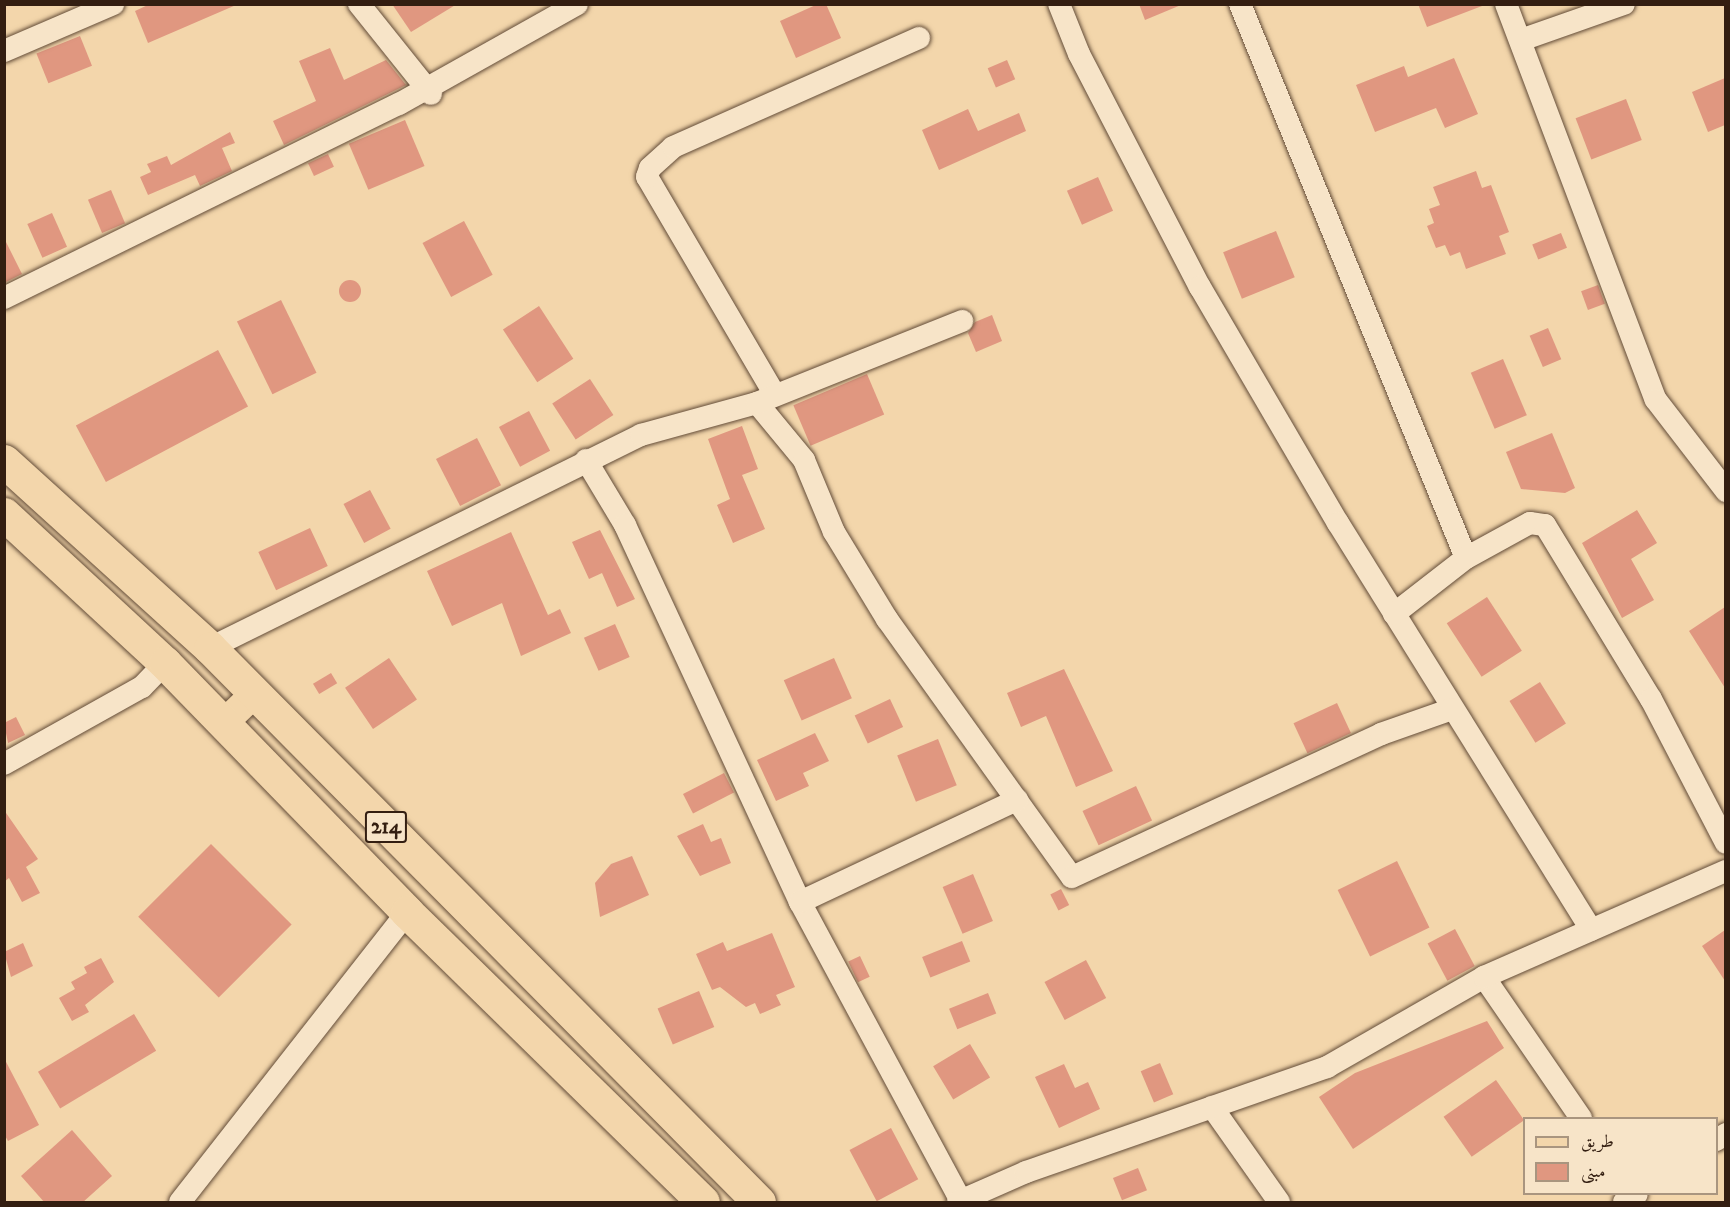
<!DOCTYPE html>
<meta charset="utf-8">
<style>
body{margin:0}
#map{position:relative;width:1730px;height:1207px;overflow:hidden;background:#f3d6ab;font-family:"IM FELL DW Pica",Amiri,serif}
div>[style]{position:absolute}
.building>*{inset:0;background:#e09780;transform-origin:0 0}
.round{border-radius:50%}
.roads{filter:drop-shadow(0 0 2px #634c38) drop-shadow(0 0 2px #634c38)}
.minor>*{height:22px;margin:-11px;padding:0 11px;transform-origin:11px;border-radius:11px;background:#f7e4c8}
.major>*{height:28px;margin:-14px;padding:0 14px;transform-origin:14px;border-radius:14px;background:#f3d6ab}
.highway>*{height:33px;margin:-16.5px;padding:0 16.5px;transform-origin:16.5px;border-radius:16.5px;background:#f3d6ab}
span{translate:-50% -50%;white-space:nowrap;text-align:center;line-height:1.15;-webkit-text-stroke:4.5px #f7e4c8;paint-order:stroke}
.shield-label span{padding:2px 4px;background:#f7e4c8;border:2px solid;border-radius:4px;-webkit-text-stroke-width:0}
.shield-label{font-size:21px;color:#331e11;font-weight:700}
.frame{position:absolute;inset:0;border:6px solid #331e11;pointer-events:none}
.legend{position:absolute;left:1523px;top:1117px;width:195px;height:78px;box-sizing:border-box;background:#f7e4c8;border:2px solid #a9957f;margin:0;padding:8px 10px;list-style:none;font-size:18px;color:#331e11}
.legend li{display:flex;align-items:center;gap:12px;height:30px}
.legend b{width:30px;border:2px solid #a9957f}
</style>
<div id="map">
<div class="building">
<div style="clip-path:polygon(150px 4px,186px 4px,236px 5px,148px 43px,135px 11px)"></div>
<div style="clip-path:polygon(392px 4px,457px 4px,411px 32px)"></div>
<div style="clip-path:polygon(818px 4px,826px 4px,841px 38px,796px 58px,780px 21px)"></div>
<div style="clip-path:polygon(1139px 4px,1181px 4px,1181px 5px,1145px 20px)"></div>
<div style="clip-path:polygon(1418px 4px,1482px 4px,1482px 6px,1427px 27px)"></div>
<div style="left:80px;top:36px;width:32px;height:47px;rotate:68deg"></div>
<div style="clip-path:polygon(330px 48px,344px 80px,386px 60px,406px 85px,284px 145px,273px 121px,316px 101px,299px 61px)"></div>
<div style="clip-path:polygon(1454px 58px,1478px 114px,1445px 128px,1436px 108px,1375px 132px,1356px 85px,1404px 66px,1408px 77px)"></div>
<div style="left:1007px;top:60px;width:21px;height:21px;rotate:67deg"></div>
<div style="clip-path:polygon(1725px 78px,1725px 125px,1708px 132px,1692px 92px)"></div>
<div style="left:1626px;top:99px;width:44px;height:54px;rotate:69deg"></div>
<div style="clip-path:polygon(968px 109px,978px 131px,1019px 113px,1026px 131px,939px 170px,922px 130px)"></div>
<div style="left:405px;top:120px;width:50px;height:61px;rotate:67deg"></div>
<div style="clip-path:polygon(230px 132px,235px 143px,222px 148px,232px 171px,200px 186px,195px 175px,148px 195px,140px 177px,151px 172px,147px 164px,167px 156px,171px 165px)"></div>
<div style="left:328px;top:154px;width:14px;height:22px;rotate:65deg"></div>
<div style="clip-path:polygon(1476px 171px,1482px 188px,1491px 185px,1509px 232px,1499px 236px,1506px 254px,1466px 269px,1460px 252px,1450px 256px,1445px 245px,1436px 248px,1427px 226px,1434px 223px,1429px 209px,1440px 205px,1433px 187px)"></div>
<div style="left:1098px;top:177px;width:37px;height:34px;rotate:66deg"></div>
<div style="left:111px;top:190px;width:36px;height:25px;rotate:67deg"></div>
<div style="left:52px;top:213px;width:37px;height:27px;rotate:66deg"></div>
<div style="left:464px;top:221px;width:61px;height:47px;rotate:62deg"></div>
<div style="left:1276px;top:231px;width:50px;height:57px;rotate:68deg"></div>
<div style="left:1561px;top:233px;width:16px;height:31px;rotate:68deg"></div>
<div style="clip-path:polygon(4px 238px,22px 274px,4px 283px)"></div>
<div class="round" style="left:339px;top:280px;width:22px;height:22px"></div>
<div style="left:1598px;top:285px;width:20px;height:18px;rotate:70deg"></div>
<div style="left:281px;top:300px;width:81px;height:49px;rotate:64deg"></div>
<div style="left:539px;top:306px;width:63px;height:43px;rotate:57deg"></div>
<div style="clip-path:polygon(992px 315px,1002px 341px,976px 352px,968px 333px,975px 322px)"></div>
<div style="left:1548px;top:328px;width:34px;height:20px;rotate:67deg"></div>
<div style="left:218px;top:350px;width:64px;height:161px;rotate:62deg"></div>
<div style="left:1503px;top:359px;width:61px;height:35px;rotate:67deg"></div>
<div style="left:867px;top:374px;width:44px;height:80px;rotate:67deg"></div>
<div style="left:590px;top:379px;width:43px;height:45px;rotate:57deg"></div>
<div style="left:529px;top:411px;width:45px;height:34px;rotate:62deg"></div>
<div style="clip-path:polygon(742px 426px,758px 469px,742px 475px,765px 529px,733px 543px,717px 505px,730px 499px,708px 439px)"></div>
<div style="clip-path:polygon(1552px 433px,1575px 488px,1565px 493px,1521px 489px,1506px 452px)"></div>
<div style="left:477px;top:438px;width:53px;height:46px;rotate:63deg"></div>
<div style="left:370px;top:490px;width:44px;height:30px;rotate:62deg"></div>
<div style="clip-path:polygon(1637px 510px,1657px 543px,1631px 559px,1654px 600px,1622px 618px,1582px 543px)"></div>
<div style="left:310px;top:528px;width:42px;height:57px;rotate:65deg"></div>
<div style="clip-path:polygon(600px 530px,635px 599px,617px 607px,602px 573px,589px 579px,572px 542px)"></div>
<div style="clip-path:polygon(511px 532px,548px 615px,560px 609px,571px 633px,521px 656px,502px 603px,452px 626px,427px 571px)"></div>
<div style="left:1487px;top:597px;width:64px;height:48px;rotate:57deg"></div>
<div style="clip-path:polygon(1725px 607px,1725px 688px,1689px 631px)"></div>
<div style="left:615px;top:624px;width:36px;height:34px;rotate:66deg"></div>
<div style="left:389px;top:658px;width:50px;height:53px;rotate:56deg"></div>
<div style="left:834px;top:658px;width:44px;height:55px;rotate:66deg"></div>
<div style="clip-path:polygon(1064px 669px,1113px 771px,1076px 787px,1046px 716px,1021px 727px,1007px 693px)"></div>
<div style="left:331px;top:673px;width:12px;height:21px;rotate:59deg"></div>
<div style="left:1540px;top:682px;width:49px;height:36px;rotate:58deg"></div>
<div style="left:890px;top:699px;width:31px;height:39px;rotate:65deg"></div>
<div style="left:1337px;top:703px;width:33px;height:48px;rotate:65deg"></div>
<div style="clip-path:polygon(16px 717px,25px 735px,8px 743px,4px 723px)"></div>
<div style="clip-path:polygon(815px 733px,829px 761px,803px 773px,809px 786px,776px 801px,757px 760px)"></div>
<div style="left:938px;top:739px;width:50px;height:44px;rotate:68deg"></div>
<div style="left:724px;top:773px;width:22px;height:46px;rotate:63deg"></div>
<div style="left:1136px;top:786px;width:38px;height:59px;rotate:65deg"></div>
<div style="clip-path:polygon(4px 810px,38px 859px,26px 867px,40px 893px,22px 902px,9px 878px,4px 882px)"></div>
<div style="clip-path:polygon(703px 824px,711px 842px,721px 838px,731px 863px,700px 876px,677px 836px)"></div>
<div style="left:211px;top:844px;width:114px;height:103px;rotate:45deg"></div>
<div style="clip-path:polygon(632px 856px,649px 895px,600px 917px,595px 883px,611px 864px)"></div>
<div style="left:1397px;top:861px;width:74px;height:66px;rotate:64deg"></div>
<div style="left:973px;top:874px;width:51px;height:33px;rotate:67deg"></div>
<div style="left:1061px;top:889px;width:18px;height:12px;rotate:63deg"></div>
<div style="left:1455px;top:929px;width:42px;height:31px;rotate:62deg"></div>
<div style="clip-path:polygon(1725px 930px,1725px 981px,1702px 946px)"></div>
<div style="clip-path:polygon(772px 933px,795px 987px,776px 995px,781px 1005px,760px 1014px,755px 1003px,746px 1007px,720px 987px,712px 990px,696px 954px,723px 942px,727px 951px)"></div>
<div style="left:962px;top:941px;width:22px;height:43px;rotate:68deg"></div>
<div style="clip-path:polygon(23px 943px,33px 966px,11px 977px,4px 952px)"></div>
<div style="left:860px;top:956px;width:23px;height:13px;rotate:65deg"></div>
<div style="clip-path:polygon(101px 958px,114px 982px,85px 1005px,89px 1012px,72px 1021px,59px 998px,75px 989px,71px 982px,87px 973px,84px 967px)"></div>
<div style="left:1086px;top:960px;width:43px;height:47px;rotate:62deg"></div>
<div style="left:699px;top:991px;width:39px;height:45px;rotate:67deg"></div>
<div style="left:988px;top:993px;width:22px;height:42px;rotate:68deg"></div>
<div style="left:134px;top:1014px;width:43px;height:112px;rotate:59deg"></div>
<div style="clip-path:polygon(1487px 1021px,1504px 1048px,1353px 1149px,1319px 1097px,1355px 1073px)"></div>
<div style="left:970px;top:1044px;width:39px;height:43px;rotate:59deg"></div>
<div style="clip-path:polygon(4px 1058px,39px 1125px,8px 1141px,4px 1134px)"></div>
<div style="left:1160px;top:1063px;width:34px;height:21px;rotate:67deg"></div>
<div style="clip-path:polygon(1064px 1064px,1075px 1088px,1088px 1082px,1100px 1109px,1059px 1128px,1035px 1077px)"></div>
<div style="left:1496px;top:1080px;width:49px;height:64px;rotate:55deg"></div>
<div style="left:891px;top:1128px;width:58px;height:47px;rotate:62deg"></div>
<div style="clip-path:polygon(72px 1130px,112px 1176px,82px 1203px,45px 1203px,21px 1176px)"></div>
<div style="left:1138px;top:1168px;width:24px;height:27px;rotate:68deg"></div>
</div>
<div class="roads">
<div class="minor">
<div style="left:359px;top:4px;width:115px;rotate:51.3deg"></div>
<div style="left:1059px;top:4px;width:54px;rotate:68.2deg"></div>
<div style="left:1079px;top:54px;width:263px;rotate:62.6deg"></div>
<div style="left:1200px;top:287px;width:273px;rotate:59.7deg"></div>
<div style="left:1338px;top:523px;width:479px;rotate:58.1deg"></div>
<div style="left:1240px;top:4px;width:598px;rotate:67.81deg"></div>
<div style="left:1506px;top:4px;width:423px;rotate:69.3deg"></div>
<div style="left:1656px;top:400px;width:115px;rotate:52.4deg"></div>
<div style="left:1521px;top:40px;width:109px;rotate:-19.3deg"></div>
<div style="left:4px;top:51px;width:119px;rotate:-23.3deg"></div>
<div style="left:4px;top:298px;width:440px;rotate:-26.2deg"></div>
<div style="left:399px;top:104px;width:204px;rotate:-29.3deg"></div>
<div style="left:775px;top:395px;width:253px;rotate:-120.4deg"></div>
<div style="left:647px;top:177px;width:9px;rotate:-72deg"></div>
<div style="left:650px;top:168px;width:31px;rotate:-42deg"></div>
<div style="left:673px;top:147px;width:269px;rotate:-23.9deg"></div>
<div style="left:757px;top:403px;width:74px;rotate:50.5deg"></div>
<div style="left:804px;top:460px;width:78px;rotate:67.4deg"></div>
<div style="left:834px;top:532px;width:102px;rotate:58.7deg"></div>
<div style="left:887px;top:619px;width:317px;rotate:54.4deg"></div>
<div style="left:1072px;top:877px;width:340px;rotate:-24.8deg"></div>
<div style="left:1381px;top:734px;width:75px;rotate:-19.4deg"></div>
<div style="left:586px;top:460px;width:76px;rotate:59deg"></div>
<div style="left:625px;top:525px;width:416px;rotate:65.1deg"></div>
<div style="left:800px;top:902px;width:340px;rotate:61.7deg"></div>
<div style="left:1394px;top:614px;width:91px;rotate:-37.9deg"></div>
<div style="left:1466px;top:558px;width:73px;rotate:-28.7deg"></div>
<div style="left:1530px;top:523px;width:15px;rotate:8deg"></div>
<div style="left:1545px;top:525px;width:204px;rotate:58.7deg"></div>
<div style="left:1651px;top:699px;width:162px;rotate:62.5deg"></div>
<div style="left:210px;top:648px;width:481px;rotate:-26.3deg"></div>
<div style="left:641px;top:435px;width:120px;rotate:-15.4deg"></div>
<div style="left:757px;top:403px;width:221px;rotate:-21.8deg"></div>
<div style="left:4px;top:764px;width:158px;rotate:-29.2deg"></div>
<div style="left:142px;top:687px;width:33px;rotate:-46deg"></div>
<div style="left:800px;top:902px;width:240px;rotate:-25.2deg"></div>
<div style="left:1484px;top:977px;width:171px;rotate:55.5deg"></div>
<div style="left:1212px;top:1107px;width:116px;rotate:54.8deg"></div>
<div style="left:1716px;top:1140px;width:12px;rotate:-31deg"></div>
<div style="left:180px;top:1202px;width:368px;rotate:-51.9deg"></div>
<div style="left:958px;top:1202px;width:74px;rotate:-23.8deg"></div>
<div style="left:1026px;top:1172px;width:319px;rotate:-19.2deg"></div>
<div style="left:1327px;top:1067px;width:181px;rotate:-29.8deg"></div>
<div style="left:1484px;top:977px;width:264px;rotate:-23.7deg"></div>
<div style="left:1624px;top:1202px;width:15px;rotate:-32deg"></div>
</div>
<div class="major">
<div style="left:224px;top:723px;width:42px;rotate:-44deg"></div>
</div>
<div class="highway">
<div style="left:4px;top:461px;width:278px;rotate:42.2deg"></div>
<div style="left:210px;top:648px;width:780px;rotate:45.26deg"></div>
<div style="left:4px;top:514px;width:219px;rotate:42.8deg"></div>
<div style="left:165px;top:663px;width:347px;rotate:45.8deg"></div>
<div style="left:407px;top:912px;width:414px;rotate:44.4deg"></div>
</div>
</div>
<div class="shield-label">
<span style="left:386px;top:827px">214</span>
</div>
<div class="frame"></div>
<ul class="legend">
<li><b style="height:8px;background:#f3d6ab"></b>طريق</li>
<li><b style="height:16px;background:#e09780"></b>مبنى</li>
</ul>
</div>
